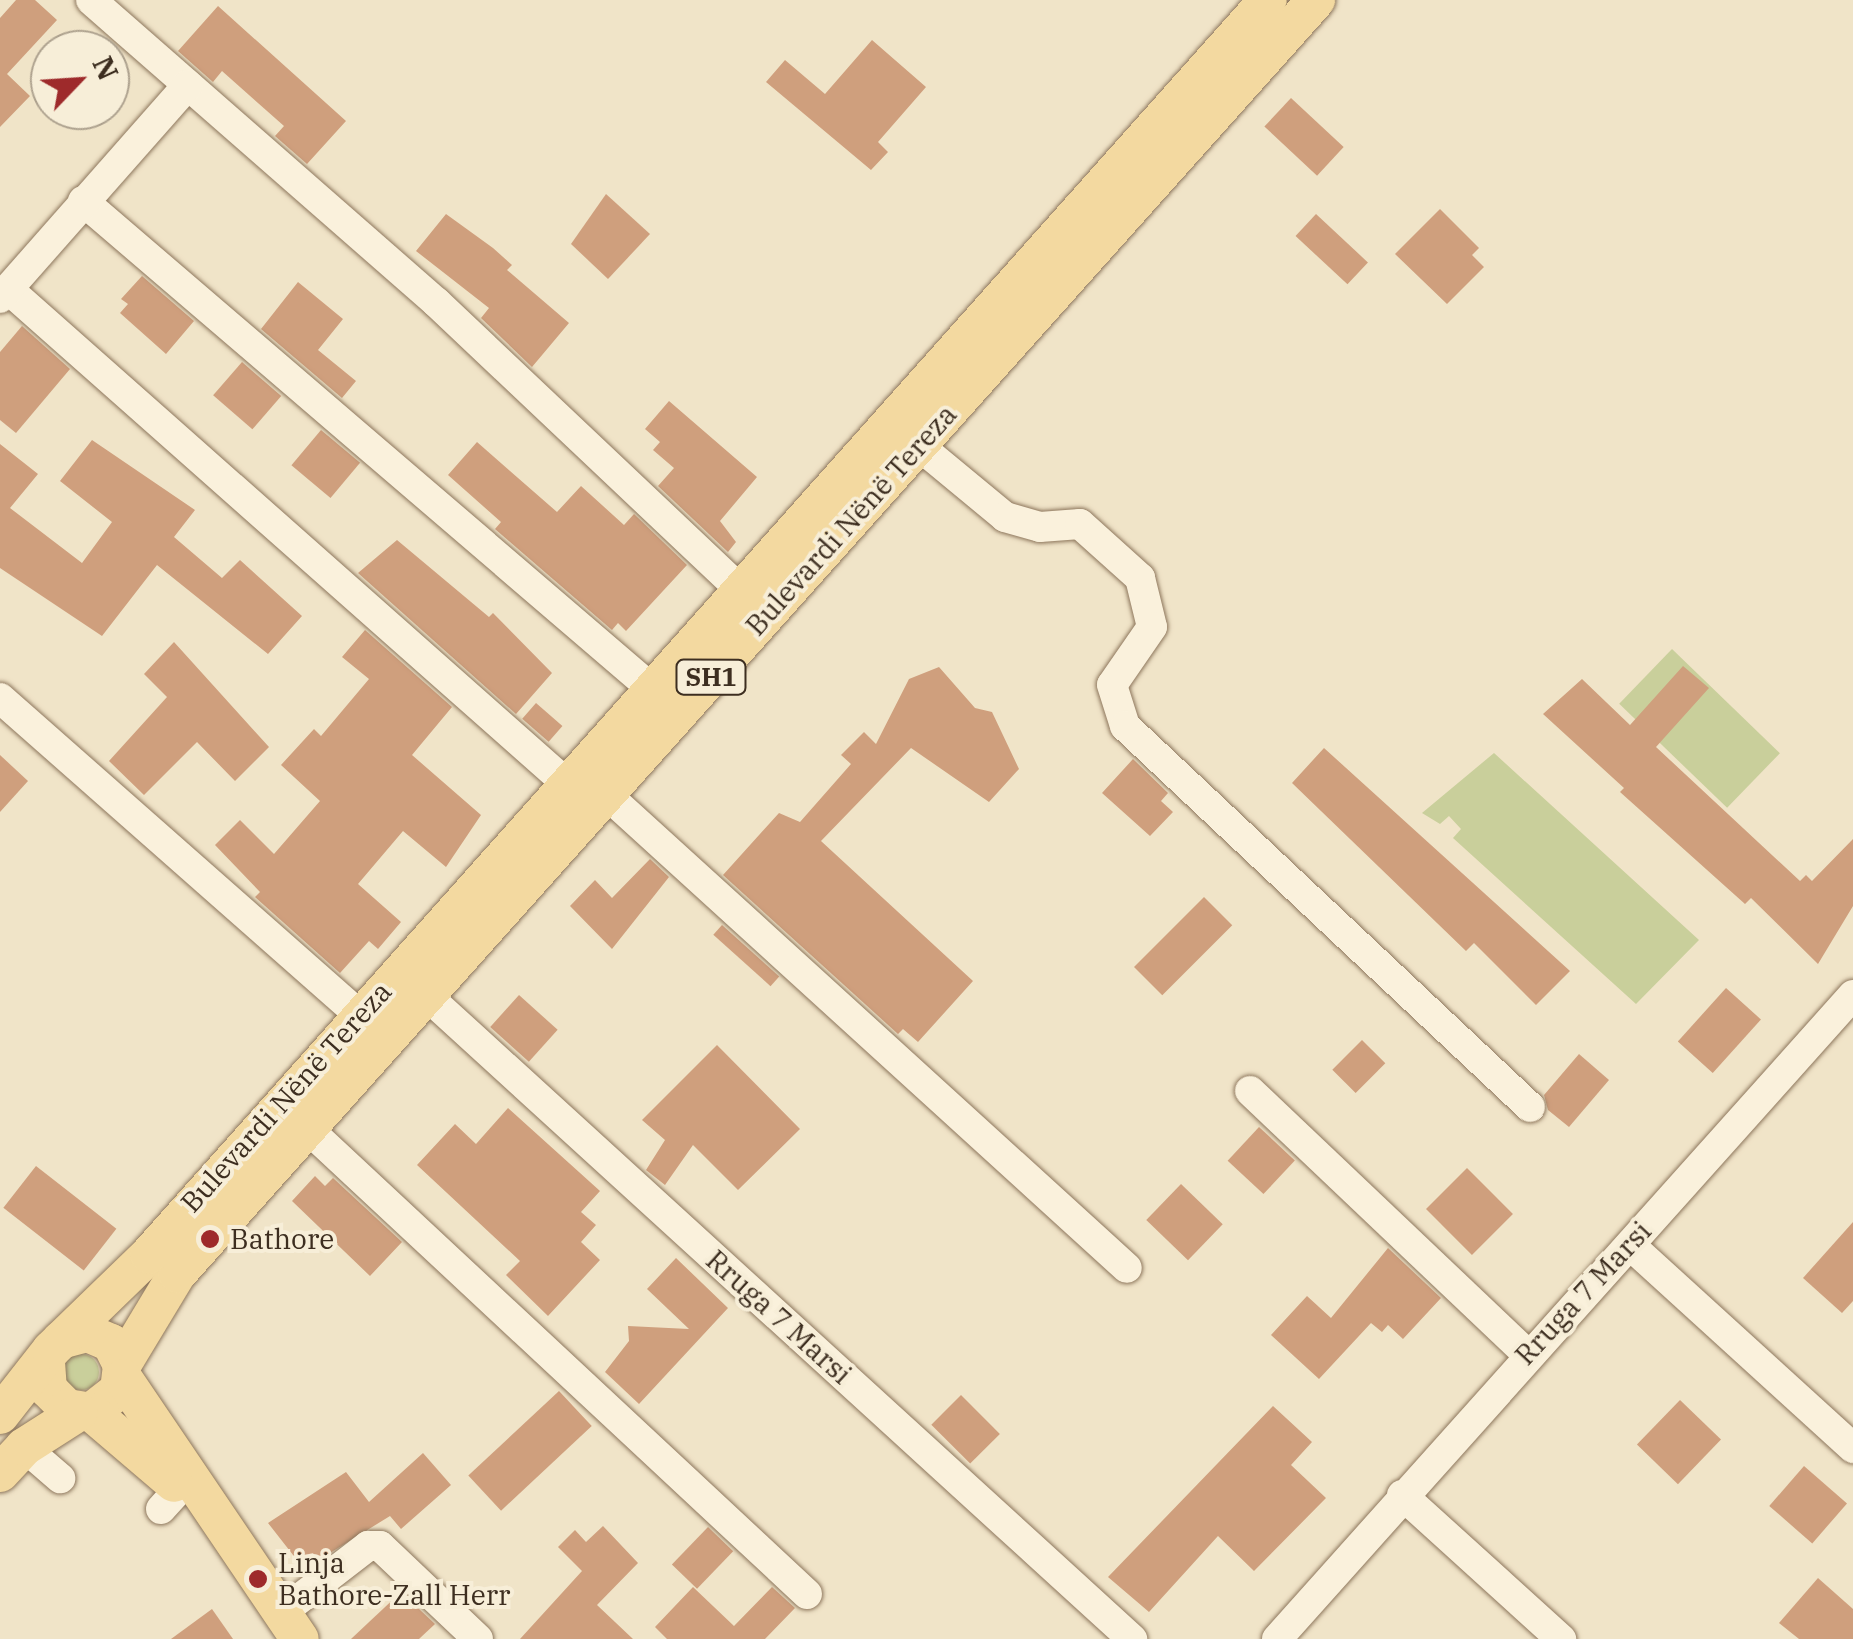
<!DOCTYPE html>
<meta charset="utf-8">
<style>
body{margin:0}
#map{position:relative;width:1853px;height:1639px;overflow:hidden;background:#f0e4c8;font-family:"IBM Plex Serif",serif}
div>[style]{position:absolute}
.green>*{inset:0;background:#c9cf9b;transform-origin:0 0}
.round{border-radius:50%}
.building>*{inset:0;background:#cf9f7d;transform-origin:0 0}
.roads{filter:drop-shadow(0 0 2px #8d765c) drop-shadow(0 0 2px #8d765c)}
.minor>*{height:30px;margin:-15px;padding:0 15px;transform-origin:15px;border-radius:15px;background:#faf1dc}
.major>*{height:38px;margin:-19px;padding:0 19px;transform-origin:19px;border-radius:19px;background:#f3d9a0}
.dots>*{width:28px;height:28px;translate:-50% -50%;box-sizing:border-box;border:5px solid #f7eed8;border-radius:50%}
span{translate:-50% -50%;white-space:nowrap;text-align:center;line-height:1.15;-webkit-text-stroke:8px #f7eed8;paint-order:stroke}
.shield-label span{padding:2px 8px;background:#f7eed8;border:2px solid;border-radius:8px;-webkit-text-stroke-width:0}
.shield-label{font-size:25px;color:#3d2e20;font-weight:700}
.street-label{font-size:28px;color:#3d2e20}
.poi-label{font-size:28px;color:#3d2e20}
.left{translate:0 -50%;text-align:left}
.north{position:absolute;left:30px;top:30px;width:100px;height:100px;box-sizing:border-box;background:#f7eed8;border:2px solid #ada18e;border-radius:50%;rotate:65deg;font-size:28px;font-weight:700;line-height:40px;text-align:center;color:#3d2e20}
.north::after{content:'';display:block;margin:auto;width:35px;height:45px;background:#9e2a2b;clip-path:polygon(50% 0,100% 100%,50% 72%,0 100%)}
</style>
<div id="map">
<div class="green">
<div style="left:1672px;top:649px;width:150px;height:76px;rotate:44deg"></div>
<div style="clip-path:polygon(1494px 753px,1699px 940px,1636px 1004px,1453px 838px,1461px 829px,1449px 816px,1440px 824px,1422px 813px)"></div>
<div class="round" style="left:63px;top:1354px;width:36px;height:36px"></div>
</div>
<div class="building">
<div style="clip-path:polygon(16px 0,35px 0,57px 20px,7px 74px,30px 96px,0 127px,0 18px)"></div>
<div style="clip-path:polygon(218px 6px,346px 121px,307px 164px,275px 136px,284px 126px,222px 71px,213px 82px,178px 51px)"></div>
<div style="clip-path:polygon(872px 40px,926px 87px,878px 142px,888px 152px,871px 170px,766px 82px,785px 60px,825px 94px)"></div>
<div style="left:1291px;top:98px;width:72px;height:39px;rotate:43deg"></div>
<div style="clip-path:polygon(606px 194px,650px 234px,608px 279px,571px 244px)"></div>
<div style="clip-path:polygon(1440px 209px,1479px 248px,1472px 255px,1484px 267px,1447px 304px,1395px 254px)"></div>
<div style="clip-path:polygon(446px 214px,493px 248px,512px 265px,507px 270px,569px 323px,532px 367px,481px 318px,489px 308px,416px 251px)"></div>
<div style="left:1316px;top:214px;width:71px;height:30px;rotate:43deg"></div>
<div style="clip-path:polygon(142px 276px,194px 321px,166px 354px,120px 313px,128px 304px,121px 299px)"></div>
<div style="clip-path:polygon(298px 282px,343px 319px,318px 350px,356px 381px,342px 398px,261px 329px)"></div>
<div style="clip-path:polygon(22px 326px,70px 369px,16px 433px,0 420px,0 352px)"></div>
<div style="left:242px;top:362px;width:52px;height:44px;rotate:41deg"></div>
<div style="clip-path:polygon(669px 401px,757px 477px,720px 521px,736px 542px,728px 552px,658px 486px,674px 468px,653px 450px,660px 442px,645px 429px)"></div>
<div style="left:321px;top:430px;width:51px;height:46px;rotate:40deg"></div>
<div style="clip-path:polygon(92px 440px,195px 510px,174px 537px,222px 578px,240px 560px,302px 616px,268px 654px,157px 565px,102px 636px,0 568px,0 444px,38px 474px,10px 508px,82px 563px,112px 522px,60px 481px)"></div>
<div style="clip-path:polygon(477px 442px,557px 512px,581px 486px,624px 525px,634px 514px,687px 565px,626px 631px,618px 623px,612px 630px,495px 529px,501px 522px,448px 475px)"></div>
<div style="clip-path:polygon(397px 540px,489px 617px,493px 613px,552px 673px,516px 714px,358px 573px)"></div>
<div style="clip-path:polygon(365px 630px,452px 707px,412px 755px,481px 815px,446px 867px,403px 831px,358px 884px,401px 922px,378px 949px,369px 941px,340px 973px,255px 897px,260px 892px,215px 845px,240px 820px,274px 854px,320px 801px,281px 765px,314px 729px,321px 736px,369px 679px,342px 657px)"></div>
<div style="clip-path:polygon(174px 642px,269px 747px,235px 781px,197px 742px,144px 795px,109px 761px,167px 697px,144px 674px)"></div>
<div style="clip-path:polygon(1683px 666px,1709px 688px,1656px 747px,1800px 881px,1806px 875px,1812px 881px,1853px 839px,1853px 906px,1818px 964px,1751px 898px,1745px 904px,1620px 792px,1624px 788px,1543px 714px,1582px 679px,1630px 725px)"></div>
<div style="clip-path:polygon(939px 667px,975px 708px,992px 712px,1019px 769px,989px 802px,911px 748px,821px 841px,973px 981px,918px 1042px,903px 1029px,898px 1034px,723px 875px,779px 813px,800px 822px,851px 764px,841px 755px,864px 732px,876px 744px,909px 679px)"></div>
<div style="left:536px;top:703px;width:35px;height:21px;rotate:41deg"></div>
<div style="clip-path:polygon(1324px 748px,1570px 971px,1536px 1005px,1474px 943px,1466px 951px,1292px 783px)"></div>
<div style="clip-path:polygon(0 755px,28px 781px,0 812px)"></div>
<div style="clip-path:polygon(1133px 759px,1168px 793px,1161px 801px,1173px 812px,1150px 836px,1102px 793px)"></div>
<div style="clip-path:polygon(650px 859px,669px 877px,612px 949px,570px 906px,595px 880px,612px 898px)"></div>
<div style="left:1204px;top:897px;width:40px;height:99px;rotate:45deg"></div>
<div style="left:722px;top:925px;width:77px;height:13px;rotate:42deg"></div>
<div style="left:1726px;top:988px;width:47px;height:72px;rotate:42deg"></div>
<div style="left:519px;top:995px;width:52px;height:43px;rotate:42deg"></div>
<div style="left:1362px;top:1040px;width:33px;height:42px;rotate:45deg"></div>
<div style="clip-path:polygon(717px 1045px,800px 1129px,738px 1190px,693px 1145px,665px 1185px,646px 1170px,665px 1140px,642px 1120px)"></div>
<div style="clip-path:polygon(1579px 1054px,1609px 1080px,1569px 1127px,1548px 1110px,1544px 1095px)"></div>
<div style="clip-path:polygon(508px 1108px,600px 1191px,581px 1212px,596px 1225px,581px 1242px,600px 1260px,548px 1316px,506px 1275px,520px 1261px,417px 1165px,455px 1124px,476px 1144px)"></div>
<div style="left:1259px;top:1127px;width:49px;height:46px;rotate:43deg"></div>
<div style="left:36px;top:1166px;width:102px;height:53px;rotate:38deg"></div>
<div style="left:1467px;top:1168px;width:65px;height:58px;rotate:45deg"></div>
<div style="clip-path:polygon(315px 1176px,325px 1186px,333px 1178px,402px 1242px,370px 1276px,292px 1201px)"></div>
<div style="left:1181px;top:1184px;width:58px;height:50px;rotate:44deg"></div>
<div style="clip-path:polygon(1853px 1222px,1853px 1301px,1842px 1313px,1803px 1278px)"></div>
<div style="clip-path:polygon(1388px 1248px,1441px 1298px,1403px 1339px,1388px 1325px,1382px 1332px,1371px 1323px,1319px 1379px,1271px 1335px,1307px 1296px,1331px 1318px)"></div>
<div style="clip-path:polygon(676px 1258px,728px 1308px,639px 1404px,605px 1372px,629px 1341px,628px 1326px,689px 1329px,647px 1289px)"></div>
<div style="left:559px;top:1391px;width:48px;height:124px;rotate:47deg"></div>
<div style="left:961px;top:1395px;width:55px;height:42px;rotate:45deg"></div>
<div style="left:1680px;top:1400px;width:57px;height:62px;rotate:44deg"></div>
<div style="clip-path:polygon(1273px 1406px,1312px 1442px,1291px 1465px,1326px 1498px,1254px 1571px,1218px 1536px,1149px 1612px,1108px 1577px)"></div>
<div style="clip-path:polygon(423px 1453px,451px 1485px,401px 1529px,390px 1516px,304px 1569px,268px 1523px,346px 1472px,369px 1502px)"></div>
<div style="left:1804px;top:1466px;width:57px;height:53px;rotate:41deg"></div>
<div style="clip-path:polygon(603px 1526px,638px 1563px,597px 1605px,633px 1639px,520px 1639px,582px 1571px,558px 1547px,575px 1530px,586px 1542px)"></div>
<div style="left:708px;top:1527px;width:35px;height:52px;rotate:44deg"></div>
<div style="clip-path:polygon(1818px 1578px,1853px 1609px,1853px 1639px,1799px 1639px,1779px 1623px)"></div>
<div style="clip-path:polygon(693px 1587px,734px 1626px,772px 1587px,795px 1608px,765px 1639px,667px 1639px,655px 1627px)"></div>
<div style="clip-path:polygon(401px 1592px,435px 1624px,419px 1639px,351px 1639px)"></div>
<div style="clip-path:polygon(212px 1609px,233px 1639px,171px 1639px)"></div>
</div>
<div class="roads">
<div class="minor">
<div style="left:91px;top:0;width:459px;rotate:41.2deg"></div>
<div style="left:436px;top:302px;width:418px;rotate:43.4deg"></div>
<div style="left:83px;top:201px;width:748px;rotate:40.61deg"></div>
<div style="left:8px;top:289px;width:745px;rotate:41.52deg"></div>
<div style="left:0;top:298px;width:284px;rotate:-48.6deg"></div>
<div style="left:918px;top:445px;width:113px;rotate:39.6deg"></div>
<div style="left:1005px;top:517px;width:36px;rotate:16deg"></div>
<div style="left:1040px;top:527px;width:40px;rotate:-4.3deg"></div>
<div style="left:1080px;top:524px;width:81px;rotate:42deg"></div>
<div style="left:1140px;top:578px;width:50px;rotate:76.2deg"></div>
<div style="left:1152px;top:627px;width:70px;rotate:124.6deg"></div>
<div style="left:1112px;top:685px;width:43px;rotate:72.4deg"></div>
<div style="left:1125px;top:726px;width:556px;rotate:43.25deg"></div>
<div style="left:0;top:698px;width:479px;rotate:41.4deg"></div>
<div style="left:606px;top:794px;width:704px;rotate:42.3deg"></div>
<div style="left:426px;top:995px;width:956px;rotate:42.37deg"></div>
<div style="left:1250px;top:1091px;width:381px;rotate:43.5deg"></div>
<div style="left:308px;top:1129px;width:682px;rotate:42.98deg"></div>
<div style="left:1630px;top:1245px;width:302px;rotate:42.3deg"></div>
<div style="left:24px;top:1447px;width:48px;rotate:40.7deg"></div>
<div style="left:1402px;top:1495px;width:215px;rotate:42.2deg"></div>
<div style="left:161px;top:1509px;width:28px;rotate:-48deg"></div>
<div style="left:281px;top:1613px;width:110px;rotate:-37.6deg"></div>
<div style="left:368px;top:1546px;width:12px"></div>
<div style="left:380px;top:1546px;width:135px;rotate:43.5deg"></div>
<div style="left:1277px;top:1639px;width:864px;rotate:-48.19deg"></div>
</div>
<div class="major">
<div style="left:46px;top:1362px;width:27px;rotate:86deg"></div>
<div style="left:48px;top:1389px;width:27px;rotate:45deg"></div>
<div style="left:67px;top:1408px;width:24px;rotate:9deg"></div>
<div style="left:91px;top:1412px;width:36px;rotate:-38deg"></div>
<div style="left:119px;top:1390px;width:25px;rotate:-83deg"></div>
<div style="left:122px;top:1365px;width:25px;rotate:-117deg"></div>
<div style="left:111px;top:1343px;width:26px;rotate:-157deg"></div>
<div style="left:87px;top:1333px;width:27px;rotate:165deg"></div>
<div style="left:122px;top:1365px;width:106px;rotate:-58.9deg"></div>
<div style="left:177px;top:1274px;width:1709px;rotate:-48.2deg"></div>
<div style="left:123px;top:1378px;width:315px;rotate:55.9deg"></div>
<div style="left:91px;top:1412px;width:109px;rotate:40.5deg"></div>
<div style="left:0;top:1415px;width:83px;rotate:-51.9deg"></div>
<div style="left:51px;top:1350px;width:136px;rotate:-44.1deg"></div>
<div style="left:149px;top:1255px;width:1681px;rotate:-48.28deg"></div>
<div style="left:0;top:1473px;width:35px;rotate:-47deg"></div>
<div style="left:24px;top:1447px;width:65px;rotate:-32.5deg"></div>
</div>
</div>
<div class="dots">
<div style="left:210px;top:1239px;background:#9e2a2b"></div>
<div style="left:258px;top:1579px;background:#9e2a2b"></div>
</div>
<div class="shield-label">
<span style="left:711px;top:677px">SH1</span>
</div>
<div class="street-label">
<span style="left:851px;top:520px;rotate:-48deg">Bulevardi Nënë Tereza</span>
<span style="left:286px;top:1097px;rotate:-48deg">Bulevardi Nënë Tereza</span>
<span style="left:1583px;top:1293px;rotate:-47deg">Rruga 7 Marsi</span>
<span style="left:779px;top:1317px;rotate:42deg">Rruga 7 Marsi</span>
</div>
<div class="poi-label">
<span class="left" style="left:230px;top:1239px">Bathore</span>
<span class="left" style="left:278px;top:1579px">Linja<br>Bathore-Zall Herr</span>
</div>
<div class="north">N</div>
</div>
